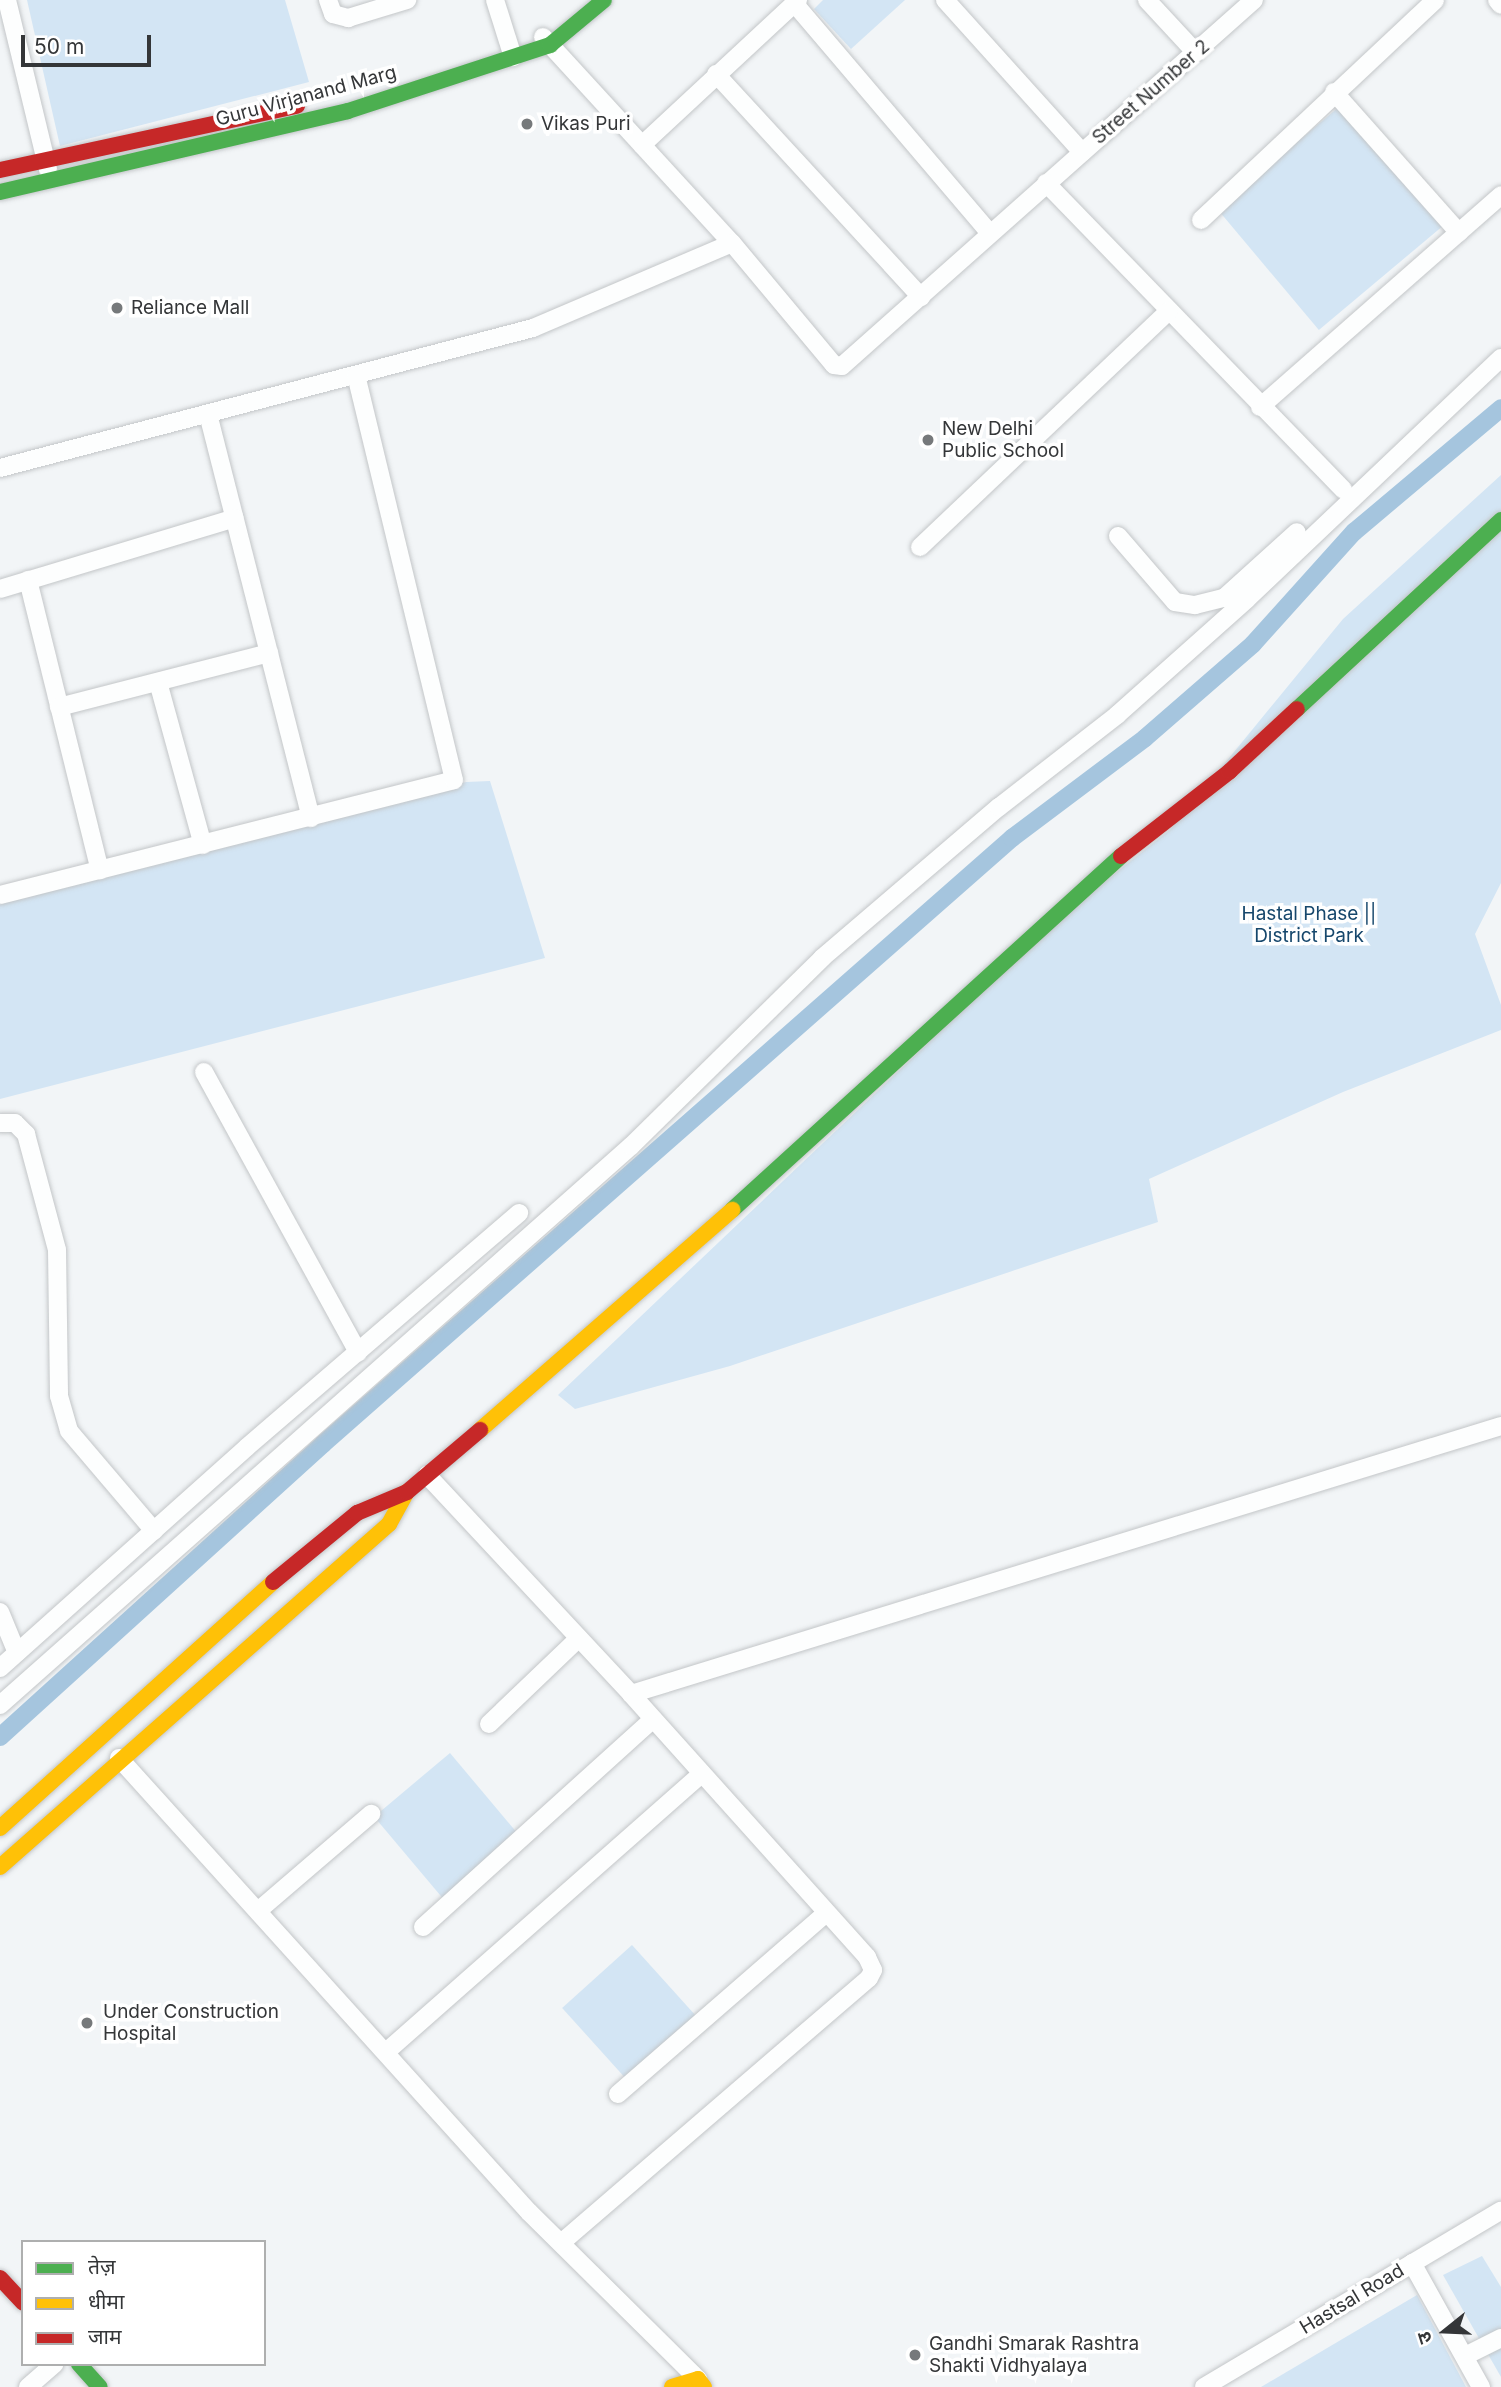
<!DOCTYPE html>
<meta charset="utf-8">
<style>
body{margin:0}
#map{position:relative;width:1501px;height:2387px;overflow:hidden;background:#f2f5f7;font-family:Inter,"Noto Sans Devanagari",sans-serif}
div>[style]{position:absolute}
.green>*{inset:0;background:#d3e5f4;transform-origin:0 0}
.canal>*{height:18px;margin:-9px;padding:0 9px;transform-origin:9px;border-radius:9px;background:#a5c5de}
.roads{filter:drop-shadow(0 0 2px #c3c6c8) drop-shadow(0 0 2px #c3c6c8)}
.street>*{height:18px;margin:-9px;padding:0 9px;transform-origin:9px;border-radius:9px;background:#fdfefe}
.fast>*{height:16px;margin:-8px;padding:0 8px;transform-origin:8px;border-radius:8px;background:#4caf50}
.slow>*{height:16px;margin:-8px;padding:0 8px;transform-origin:8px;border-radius:8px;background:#ffc107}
.jam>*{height:16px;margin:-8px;padding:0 8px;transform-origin:8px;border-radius:8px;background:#c62828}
.dots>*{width:19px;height:19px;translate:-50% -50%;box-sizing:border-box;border:4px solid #fff;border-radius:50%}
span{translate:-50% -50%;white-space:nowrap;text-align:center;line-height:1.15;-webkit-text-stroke:7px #fff;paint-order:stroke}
.street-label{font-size:19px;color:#343638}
.poi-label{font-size:19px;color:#343638}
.left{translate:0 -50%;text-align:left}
.park-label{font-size:19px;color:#16476c}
.legend{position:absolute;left:21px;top:2240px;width:245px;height:126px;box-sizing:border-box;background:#fff;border:2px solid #aeafaf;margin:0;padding:9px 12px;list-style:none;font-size:21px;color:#343638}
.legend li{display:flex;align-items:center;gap:14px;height:35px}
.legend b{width:35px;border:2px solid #aeafaf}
.north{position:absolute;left:1410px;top:2296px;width:70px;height:70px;-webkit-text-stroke:5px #fff;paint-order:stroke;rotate:252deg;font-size:19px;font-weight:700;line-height:28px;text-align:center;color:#343638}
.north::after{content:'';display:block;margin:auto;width:24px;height:32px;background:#343638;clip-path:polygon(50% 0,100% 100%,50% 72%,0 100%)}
.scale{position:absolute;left:21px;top:35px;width:130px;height:32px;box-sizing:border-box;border:4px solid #343638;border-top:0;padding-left:9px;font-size:21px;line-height:24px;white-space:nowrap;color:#343638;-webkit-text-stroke:5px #fff;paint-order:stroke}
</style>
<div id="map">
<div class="green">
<div style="clip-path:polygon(27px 0,285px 0,309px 82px,60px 146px)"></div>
<div style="clip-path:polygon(823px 0,905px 0,851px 49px,814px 9px)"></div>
<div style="left:1346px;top:101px;width:158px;height:168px;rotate:50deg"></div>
<div style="clip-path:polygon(1501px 475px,1501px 883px,1475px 934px,1501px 1005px,1501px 1030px,1343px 1092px,1149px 1179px,1158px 1222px,730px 1366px,575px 1409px,558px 1395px,1064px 914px,1170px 830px,1343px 619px)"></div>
<div style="clip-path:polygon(490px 781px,545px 958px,0 1099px,0 900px,466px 782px)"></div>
<div style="left:450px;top:1753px;width:108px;height:99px;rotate:50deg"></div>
<div style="left:632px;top:1945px;width:96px;height:94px;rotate:48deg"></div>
<div style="clip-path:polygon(1482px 2256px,1501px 2287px,1501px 2377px,1443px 2275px)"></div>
<div style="clip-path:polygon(1417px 2295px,1466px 2387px,1261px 2387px)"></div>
</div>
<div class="canal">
<div style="left:0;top:1737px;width:436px;rotate:-42.2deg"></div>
<div style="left:323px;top:1444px;width:918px;rotate:-41.33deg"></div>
<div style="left:1012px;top:838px;width:166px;rotate:-36.9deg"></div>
<div style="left:1145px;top:738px;width:143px;rotate:-41deg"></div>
<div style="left:1253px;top:644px;width:151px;rotate:-48deg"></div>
<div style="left:1354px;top:532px;width:192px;rotate:-40.1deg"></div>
</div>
<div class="roads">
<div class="street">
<div style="left:7px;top:0;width:175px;rotate:76.4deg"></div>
<div style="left:328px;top:0;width:15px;rotate:70deg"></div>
<div style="left:333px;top:14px;width:16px;rotate:15deg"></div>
<div style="left:348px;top:18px;width:62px;rotate:-17deg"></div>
<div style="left:495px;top:0;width:60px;rotate:72.5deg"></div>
<div style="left:945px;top:0;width:205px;rotate:48deg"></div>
<div style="left:1147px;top:0;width:72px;rotate:47.2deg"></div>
<div style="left:1497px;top:0;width:6px;rotate:51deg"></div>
<div style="left:794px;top:3px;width:302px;rotate:49.6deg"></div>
<div style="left:543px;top:37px;width:280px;rotate:47.5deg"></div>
<div style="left:732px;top:243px;width:159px;rotate:50.1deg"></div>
<div style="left:834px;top:365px;width:8px;rotate:7deg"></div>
<div style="left:842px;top:366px;width:551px;rotate:-41.62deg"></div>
<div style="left:716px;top:74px;width:303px;rotate:47.4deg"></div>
<div style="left:1334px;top:92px;width:188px;rotate:48.4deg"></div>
<div style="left:642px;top:145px;width:213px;rotate:-42.9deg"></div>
<div style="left:1046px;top:183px;width:427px;rotate:45.9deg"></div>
<div style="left:1201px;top:220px;width:321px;rotate:-43.2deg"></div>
<div style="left:1260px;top:407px;width:321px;rotate:-41.3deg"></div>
<div style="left:208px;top:414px;width:417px;rotate:75.7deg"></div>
<div style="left:0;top:468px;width:551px;rotate:-14.72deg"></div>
<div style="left:533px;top:328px;width:216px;rotate:-23.1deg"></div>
<div style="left:1118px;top:536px;width:87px;rotate:49.2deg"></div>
<div style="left:1175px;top:602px;width:20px;rotate:9deg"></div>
<div style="left:1195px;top:605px;width:30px;rotate:-14deg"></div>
<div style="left:1224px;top:598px;width:98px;rotate:-42.1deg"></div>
<div style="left:920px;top:547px;width:343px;rotate:-43.5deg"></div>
<div style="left:28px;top:580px;width:299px;rotate:76.1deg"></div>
<div style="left:0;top:589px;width:245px;rotate:-16.8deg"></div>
<div style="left:158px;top:682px;width:169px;rotate:74.6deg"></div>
<div style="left:59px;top:707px;width:217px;rotate:-14.4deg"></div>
<div style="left:0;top:895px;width:468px;rotate:-14.2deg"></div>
<div style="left:454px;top:780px;width:416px;rotate:-103.6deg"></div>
<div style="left:204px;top:1072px;width:320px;rotate:61.2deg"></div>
<div style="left:0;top:1123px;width:15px"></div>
<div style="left:15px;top:1123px;width:16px;rotate:45deg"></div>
<div style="left:26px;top:1134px;width:120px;rotate:75deg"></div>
<div style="left:57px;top:1250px;width:146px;rotate:89.2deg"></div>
<div style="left:59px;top:1396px;width:36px;rotate:74deg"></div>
<div style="left:69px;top:1431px;width:131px;rotate:49.6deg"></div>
<div style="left:427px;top:1475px;width:299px;rotate:47deg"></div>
<div style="left:631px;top:1694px;width:910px;rotate:-17.12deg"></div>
<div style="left:0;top:1612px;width:44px;rotate:67.5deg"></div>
<div style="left:0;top:1668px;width:331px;rotate:-41.8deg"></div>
<div style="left:247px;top:1447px;width:359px;rotate:-40.7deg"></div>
<div style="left:0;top:1705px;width:843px;rotate:-41.54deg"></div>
<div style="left:631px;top:1146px;width:268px;rotate:-44.5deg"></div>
<div style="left:822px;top:958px;width:233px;rotate:-40.5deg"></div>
<div style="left:999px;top:807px;width:150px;rotate:-37.9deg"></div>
<div style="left:1117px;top:715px;width:174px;rotate:-41.7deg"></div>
<div style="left:1247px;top:599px;width:350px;rotate:-43.5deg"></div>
<div style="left:489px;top:1724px;width:124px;rotate:-43.7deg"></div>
<div style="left:119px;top:1758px;width:612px;rotate:47.92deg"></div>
<div style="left:529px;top:2212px;width:238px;rotate:44.7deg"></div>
<div style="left:259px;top:1910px;width:148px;rotate:-40.6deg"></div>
<div style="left:423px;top:1927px;width:310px;rotate:-42.1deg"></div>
<div style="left:386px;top:2052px;width:420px;rotate:-41.4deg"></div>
<div style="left:618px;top:2094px;width:274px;rotate:-41deg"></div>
<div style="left:561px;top:2243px;width:406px;rotate:-40.7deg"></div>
<div style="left:869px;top:1978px;width:9px;rotate:-63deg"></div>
<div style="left:873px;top:1970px;width:14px;rotate:-115deg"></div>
<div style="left:867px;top:1957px;width:353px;rotate:-131.9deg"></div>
<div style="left:1412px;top:2263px;width:142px;rotate:60.9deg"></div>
<div style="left:1465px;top:2356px;width:40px;rotate:-26.6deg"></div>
<div style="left:28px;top:2387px;width:35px;rotate:-41deg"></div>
<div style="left:1204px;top:2387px;width:345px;rotate:-30.7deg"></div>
</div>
<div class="fast">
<div style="left:0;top:192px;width:357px;rotate:-13.1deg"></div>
<div style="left:348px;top:111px;width:213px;rotate:-18.1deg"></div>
<div style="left:550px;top:45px;width:70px;rotate:-39.8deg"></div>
<div style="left:1297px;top:709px;width:278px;rotate:-42.8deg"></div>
<div style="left:732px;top:1210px;width:526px;rotate:-42.3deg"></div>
<div style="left:79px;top:2364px;width:31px;rotate:48deg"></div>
</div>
<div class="slow">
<div style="left:480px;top:1430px;width:335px;rotate:-41.1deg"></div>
<div style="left:0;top:1828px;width:367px;rotate:-42deg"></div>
<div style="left:0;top:1867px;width:519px;rotate:-41.4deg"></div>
<div style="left:389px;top:1524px;width:37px;rotate:-61deg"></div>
<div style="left:672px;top:2387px;width:27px;rotate:-17deg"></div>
<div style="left:698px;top:2379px;width:10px;rotate:53deg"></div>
</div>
<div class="jam">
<div style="left:0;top:170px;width:304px;rotate:-12.2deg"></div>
<div style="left:1121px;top:856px;width:138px;rotate:-37.9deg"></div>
<div style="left:1230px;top:771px;width:91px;rotate:-42.8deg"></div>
<div style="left:273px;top:1582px;width:109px;rotate:-39.4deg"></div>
<div style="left:357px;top:1513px;width:54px;rotate:-22.8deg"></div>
<div style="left:407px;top:1492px;width:96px;rotate:-40.3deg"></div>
<div style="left:0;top:2278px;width:34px;rotate:47deg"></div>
</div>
</div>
<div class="dots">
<div style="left:527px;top:124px;background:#76797b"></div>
<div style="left:117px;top:308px;background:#76797b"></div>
<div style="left:928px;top:440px;background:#76797b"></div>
<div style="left:87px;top:2023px;background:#76797b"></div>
<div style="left:915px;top:2355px;background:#76797b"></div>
</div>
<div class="street-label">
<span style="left:1151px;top:92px;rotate:-41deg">Street Number 2</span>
<span style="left:306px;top:96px;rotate:-15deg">Guru Virjanand Marg</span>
<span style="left:1352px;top:2299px;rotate:-31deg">Hastsal Road</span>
</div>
<div class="poi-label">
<span class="left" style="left:541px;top:124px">Vikas Puri</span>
<span class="left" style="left:131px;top:308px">Reliance Mall</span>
<span class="left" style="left:942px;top:440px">New Delhi<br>Public School</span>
<span class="left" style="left:103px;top:2023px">Under Construction<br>Hospital</span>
<span class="left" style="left:929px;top:2355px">Gandhi Smarak Rashtra<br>Shakti Vidhyalaya</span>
</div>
<div class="park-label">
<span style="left:1309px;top:925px">Hastal Phase ||<br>District Park</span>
</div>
<ul class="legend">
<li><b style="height:9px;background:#4caf50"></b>तेज़</li>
<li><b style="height:9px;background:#ffc107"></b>धीमा</li>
<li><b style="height:9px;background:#c62828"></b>जाम</li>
</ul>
<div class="north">उ</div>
<div class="scale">50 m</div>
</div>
